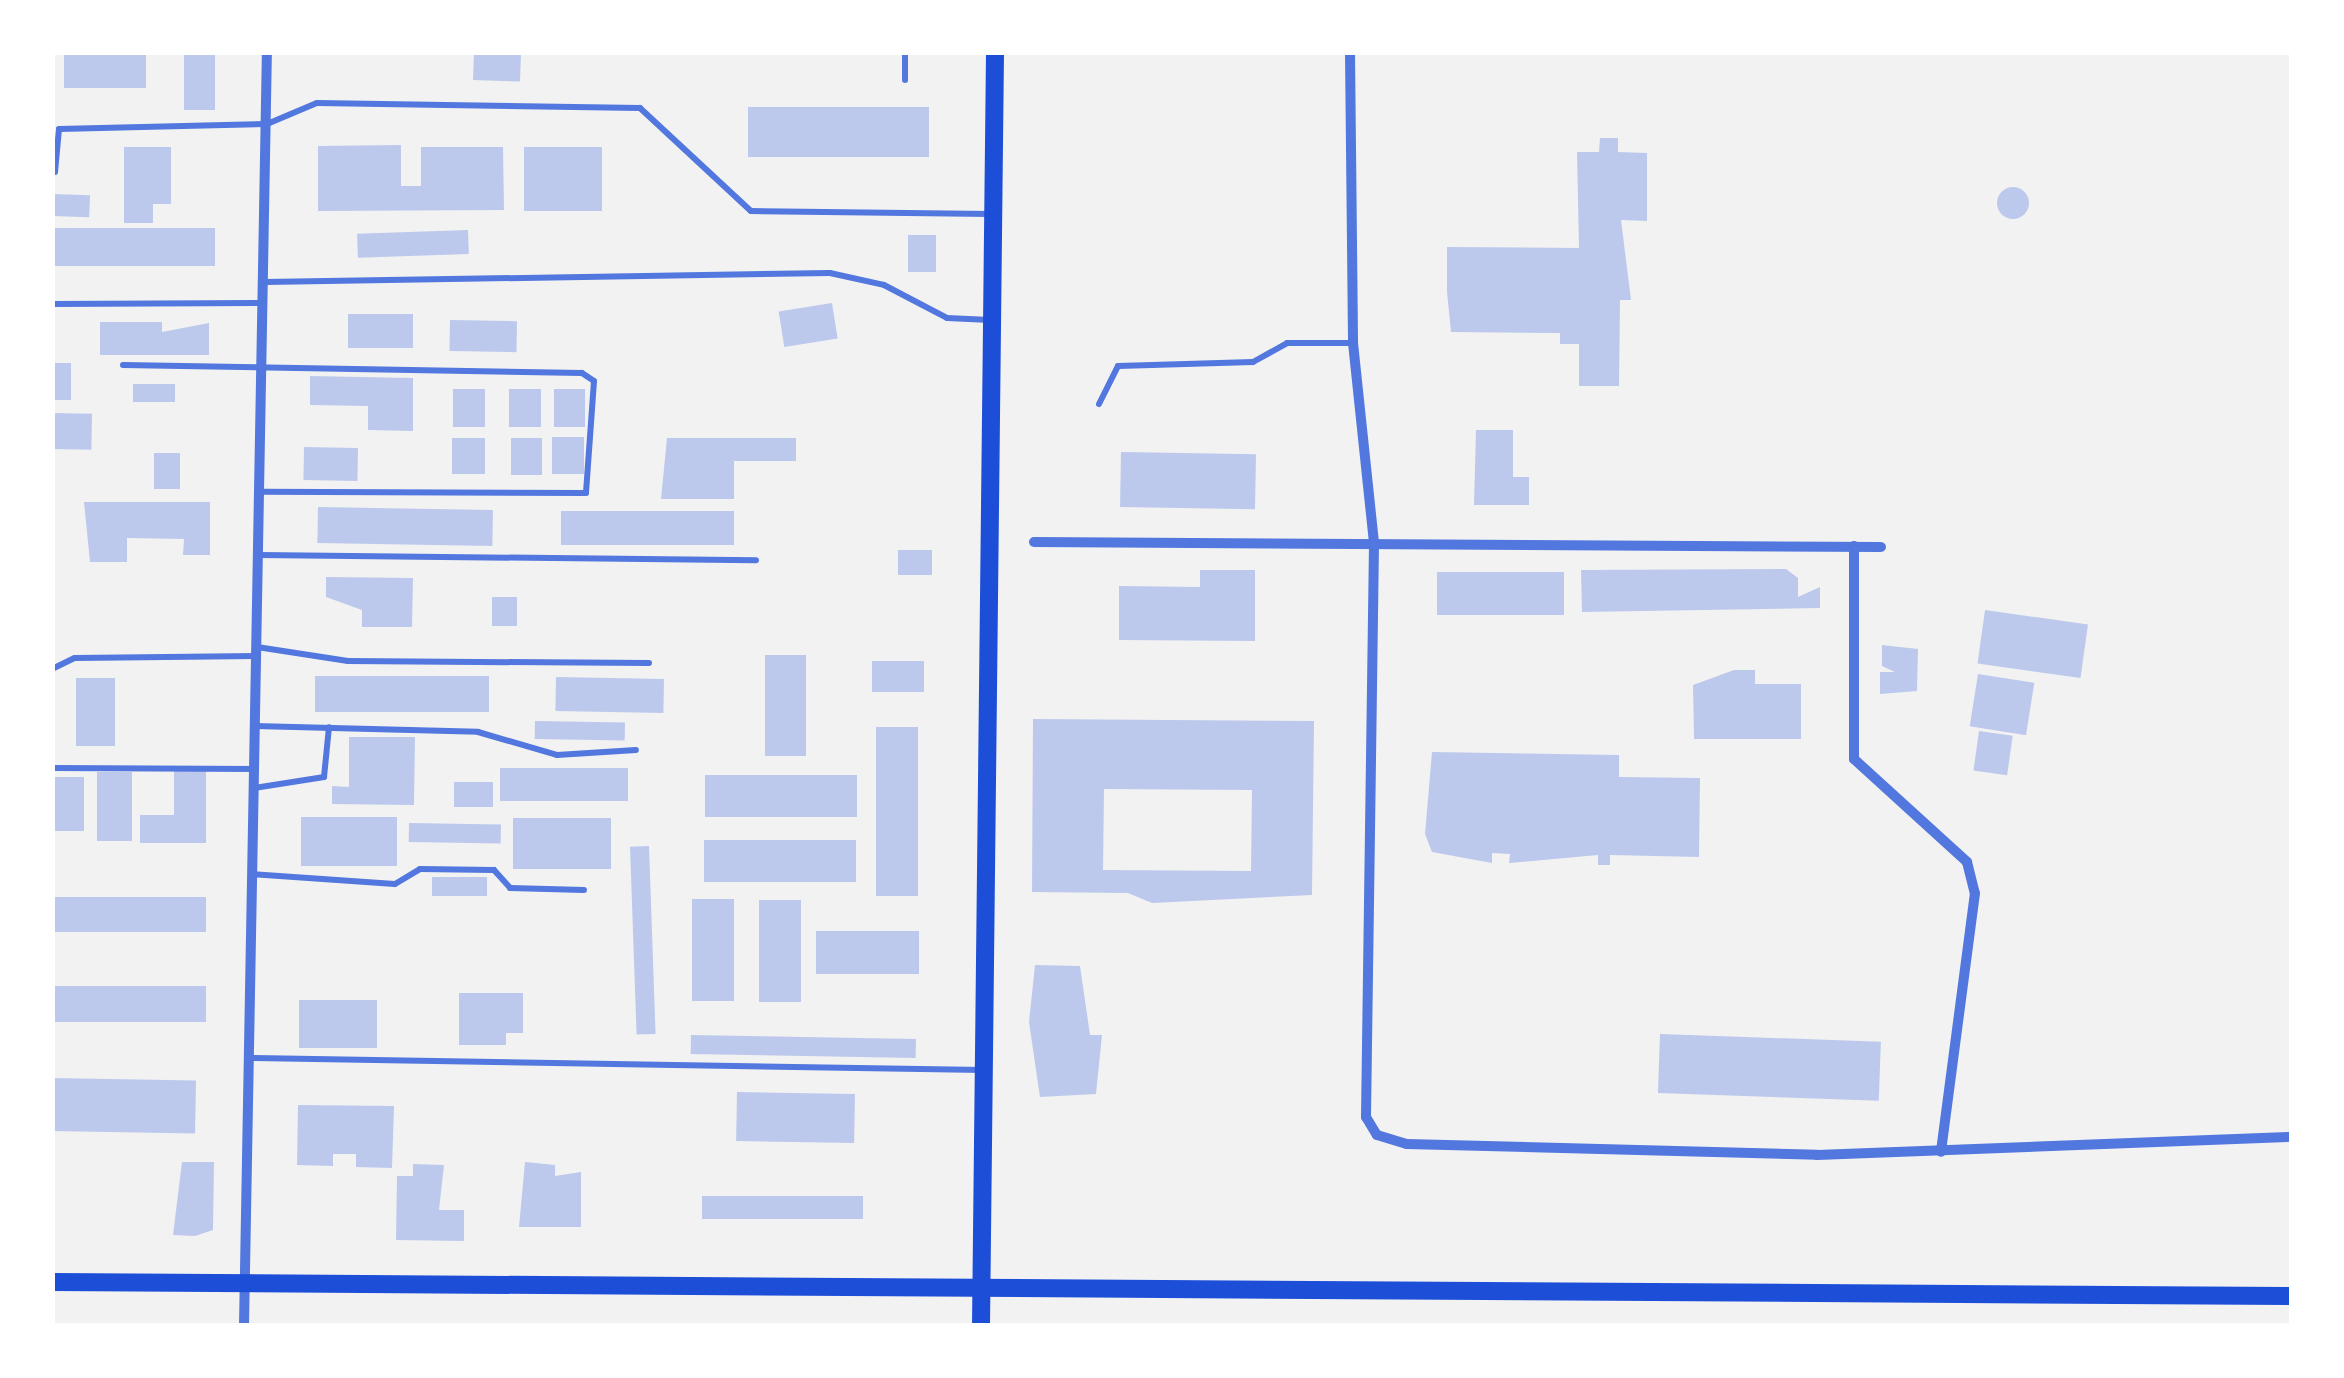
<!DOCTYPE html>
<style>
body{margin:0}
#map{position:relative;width:2344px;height:1378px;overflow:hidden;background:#f2f2f2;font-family:"Crimson Pro",serif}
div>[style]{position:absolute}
.building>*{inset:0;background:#bdc9ec;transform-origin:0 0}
.round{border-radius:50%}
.service>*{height:6px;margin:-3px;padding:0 3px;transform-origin:3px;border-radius:3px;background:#5277de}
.minor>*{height:10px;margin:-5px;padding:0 5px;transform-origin:5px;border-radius:5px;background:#5277de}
.secondary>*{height:18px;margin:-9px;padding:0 9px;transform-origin:9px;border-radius:9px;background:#1d4ed8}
.primary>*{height:18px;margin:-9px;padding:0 9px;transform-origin:9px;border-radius:9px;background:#1d4ed8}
span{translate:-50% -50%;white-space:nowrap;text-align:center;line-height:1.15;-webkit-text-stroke:10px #fff;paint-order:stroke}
.frame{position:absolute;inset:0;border:55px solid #fff;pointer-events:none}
</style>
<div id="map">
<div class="building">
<div style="left:64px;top:52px;width:82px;height:36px"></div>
<div style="left:184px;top:52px;width:31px;height:58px"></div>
<div style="left:474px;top:52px;width:47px;height:28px;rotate:2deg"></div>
<div style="left:748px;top:107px;width:181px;height:50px"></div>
<div style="clip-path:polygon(1600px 138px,1618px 138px,1618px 152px,1647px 153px,1647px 221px,1621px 220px,1631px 300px,1620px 300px,1619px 386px,1579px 386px,1579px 344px,1560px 344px,1560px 333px,1451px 332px,1447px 292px,1447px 247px,1579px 248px,1577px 152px,1599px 152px)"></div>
<div style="clip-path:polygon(401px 145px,401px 186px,421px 186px,421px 147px,503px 147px,504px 210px,318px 211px,318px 146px)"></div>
<div style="clip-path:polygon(124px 147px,171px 147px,171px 204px,153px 204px,153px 223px,124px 223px)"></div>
<div style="left:602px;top:147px;width:64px;height:78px;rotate:90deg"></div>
<div class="round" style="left:1997px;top:187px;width:32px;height:32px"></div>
<div style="left:52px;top:194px;width:38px;height:22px;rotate:2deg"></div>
<div style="left:215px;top:228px;width:38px;height:163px;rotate:90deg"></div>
<div style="left:468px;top:230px;width:24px;height:111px;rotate:88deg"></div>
<div style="left:908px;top:235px;width:28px;height:37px"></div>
<div style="left:832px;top:303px;width:36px;height:54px;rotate:81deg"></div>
<div style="left:348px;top:314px;width:65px;height:34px"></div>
<div style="left:450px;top:320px;width:67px;height:31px;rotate:1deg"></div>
<div style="clip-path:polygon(100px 322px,162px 322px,162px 332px,209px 323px,209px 355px,100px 355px)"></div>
<div style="left:52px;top:363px;width:19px;height:37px"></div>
<div style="clip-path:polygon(310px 376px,413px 378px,413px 431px,368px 430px,368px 406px,310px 405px)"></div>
<div style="left:175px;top:384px;width:18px;height:42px;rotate:90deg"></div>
<div style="left:453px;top:389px;width:32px;height:38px"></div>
<div style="left:509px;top:389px;width:32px;height:38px"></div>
<div style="left:554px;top:389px;width:31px;height:38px"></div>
<div style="left:52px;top:413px;width:40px;height:36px;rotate:1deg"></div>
<div style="clip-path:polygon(1476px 430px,1513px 430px,1513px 477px,1529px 477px,1529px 505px,1474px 505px)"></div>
<div style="left:552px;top:437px;width:32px;height:37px"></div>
<div style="left:452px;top:438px;width:33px;height:36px"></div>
<div style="left:511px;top:438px;width:31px;height:37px"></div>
<div style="clip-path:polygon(667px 438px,796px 438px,796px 461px,734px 461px,734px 499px,661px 499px)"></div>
<div style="left:304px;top:447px;width:54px;height:33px;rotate:1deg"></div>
<div style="left:1121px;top:452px;width:135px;height:55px;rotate:1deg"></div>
<div style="left:154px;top:453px;width:26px;height:36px"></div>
<div style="clip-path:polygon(84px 502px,210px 502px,210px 555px,183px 555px,184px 539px,127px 538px,127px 562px,90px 562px)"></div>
<div style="left:318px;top:507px;width:175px;height:36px;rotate:1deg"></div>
<div style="left:561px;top:511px;width:173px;height:34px"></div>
<div style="left:898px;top:550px;width:34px;height:25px"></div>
<div style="clip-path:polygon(1786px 569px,1798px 578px,1798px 597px,1820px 587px,1820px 608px,1582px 612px,1581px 570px)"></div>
<div style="clip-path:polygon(1200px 570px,1255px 570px,1255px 641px,1119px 640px,1119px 586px,1200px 587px)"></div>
<div style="left:1437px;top:572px;width:127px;height:43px"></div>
<div style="clip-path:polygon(326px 577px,413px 578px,412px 627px,362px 627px,362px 610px,326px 597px)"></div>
<div style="left:517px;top:597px;width:29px;height:25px;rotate:90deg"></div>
<div style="left:1985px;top:610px;width:104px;height:54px;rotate:8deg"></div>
<div style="clip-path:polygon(1882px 645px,1918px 649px,1917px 691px,1880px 694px,1880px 672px,1895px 672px,1882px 666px)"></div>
<div style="left:765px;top:655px;width:41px;height:101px"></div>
<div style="left:872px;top:661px;width:52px;height:31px"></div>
<div style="clip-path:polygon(1734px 670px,1755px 670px,1755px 684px,1801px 684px,1801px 739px,1694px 739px,1693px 685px)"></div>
<div style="left:1978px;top:674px;width:57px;height:53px;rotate:9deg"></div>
<div style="left:315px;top:676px;width:174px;height:36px"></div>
<div style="left:556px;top:677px;width:108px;height:34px;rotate:1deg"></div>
<div style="left:76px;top:678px;width:39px;height:68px"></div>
<div style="clip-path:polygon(evenodd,1033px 719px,1314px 721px,1312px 895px,1152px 903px,1128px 893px,1032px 892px,1033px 719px,1104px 789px,1252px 790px,1251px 871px,1103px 870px,1104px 789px)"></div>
<div style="left:535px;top:721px;width:90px;height:18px;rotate:1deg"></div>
<div style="left:876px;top:727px;width:42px;height:169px"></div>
<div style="left:1979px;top:731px;width:34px;height:40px;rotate:8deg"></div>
<div style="clip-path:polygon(349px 737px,415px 737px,414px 805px,332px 804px,332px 786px,349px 787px)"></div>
<div style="clip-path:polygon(1432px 752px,1619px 755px,1619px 777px,1700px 778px,1699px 857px,1610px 855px,1610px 865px,1598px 865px,1598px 855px,1509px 863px,1510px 854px,1492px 853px,1492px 863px,1432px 852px,1425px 834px)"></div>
<div style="left:500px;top:768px;width:128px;height:33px"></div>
<div style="clip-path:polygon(174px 771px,206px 771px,206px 843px,140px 843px,140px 815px,174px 815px)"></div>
<div style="left:97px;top:772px;width:35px;height:69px"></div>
<div style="left:705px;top:775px;width:152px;height:42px"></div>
<div style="left:53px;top:777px;width:31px;height:54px"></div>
<div style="left:454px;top:782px;width:39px;height:25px"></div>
<div style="left:301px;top:817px;width:96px;height:49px"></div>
<div style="left:513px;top:818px;width:98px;height:51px"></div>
<div style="left:409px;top:823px;width:92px;height:19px;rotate:1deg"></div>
<div style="left:704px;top:840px;width:152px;height:42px"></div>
<div style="left:649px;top:846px;width:188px;height:19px;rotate:88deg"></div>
<div style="left:432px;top:877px;width:55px;height:19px"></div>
<div style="left:52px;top:897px;width:154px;height:35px"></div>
<div style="left:692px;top:899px;width:42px;height:102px"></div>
<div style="left:759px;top:900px;width:42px;height:102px"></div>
<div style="left:816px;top:931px;width:103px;height:43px"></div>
<div style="clip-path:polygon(1035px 965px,1080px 966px,1090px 1035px,1102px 1035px,1096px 1094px,1040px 1097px,1029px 1022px)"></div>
<div style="left:52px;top:986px;width:154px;height:36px"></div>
<div style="clip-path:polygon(459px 993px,523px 993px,523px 1033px,506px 1033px,506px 1045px,459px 1045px)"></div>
<div style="left:299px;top:1000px;width:78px;height:48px"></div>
<div style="left:1660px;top:1034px;width:221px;height:59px;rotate:2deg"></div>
<div style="left:691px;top:1035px;width:225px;height:19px;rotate:1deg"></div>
<div style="left:52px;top:1078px;width:144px;height:53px;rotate:1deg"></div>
<div style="left:737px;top:1092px;width:118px;height:49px;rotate:1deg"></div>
<div style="clip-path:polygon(298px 1105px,394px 1106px,392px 1168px,356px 1167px,356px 1154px,333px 1154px,333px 1166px,297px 1165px)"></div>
<div style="clip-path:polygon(182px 1162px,214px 1162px,213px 1230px,195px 1236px,173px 1235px)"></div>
<div style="clip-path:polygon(525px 1162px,555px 1165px,555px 1176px,581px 1172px,581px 1227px,519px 1227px)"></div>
<div style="clip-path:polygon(413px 1164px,444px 1165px,439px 1210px,464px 1210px,464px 1241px,396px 1240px,397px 1176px,413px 1176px)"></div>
<div style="left:702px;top:1196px;width:161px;height:23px"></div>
</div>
<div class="service">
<div style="left:905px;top:80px;width:28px;rotate:-90deg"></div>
<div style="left:55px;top:172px;width:43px;rotate:-84.7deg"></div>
<div style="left:59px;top:129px;width:208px;rotate:-1.4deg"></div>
<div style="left:267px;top:124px;width:54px;rotate:-22.8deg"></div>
<div style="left:317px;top:103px;width:323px;rotate:0.9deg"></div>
<div style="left:640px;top:108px;width:151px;rotate:42.9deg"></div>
<div style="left:751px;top:211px;width:239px;rotate:0.7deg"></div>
<div style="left:265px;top:282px;width:565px;rotate:-0.91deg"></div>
<div style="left:830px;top:273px;width:55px;rotate:12.5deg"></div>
<div style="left:884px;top:285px;width:71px;rotate:27.6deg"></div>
<div style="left:947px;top:318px;width:43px;rotate:2.7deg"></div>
<div style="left:52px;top:304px;width:211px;rotate:-0.3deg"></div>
<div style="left:123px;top:365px;width:459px;rotate:1deg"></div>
<div style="left:582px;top:373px;width:14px;rotate:34deg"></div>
<div style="left:594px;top:381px;width:112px;rotate:94.1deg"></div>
<div style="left:586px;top:493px;width:326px;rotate:-179.8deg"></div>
<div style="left:1099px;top:404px;width:42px;rotate:-63.4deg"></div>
<div style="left:1118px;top:366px;width:135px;rotate:-1.7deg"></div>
<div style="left:1253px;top:362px;width:39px;rotate:-29deg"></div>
<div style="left:1287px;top:343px;width:66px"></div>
<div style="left:259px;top:555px;width:497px;rotate:0.6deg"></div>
<div style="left:257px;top:647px;width:92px;rotate:8.7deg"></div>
<div style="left:348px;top:661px;width:301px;rotate:0.4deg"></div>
<div style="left:52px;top:669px;width:25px;rotate:-26deg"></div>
<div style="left:75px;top:658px;width:181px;rotate:-0.6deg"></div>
<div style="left:255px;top:726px;width:223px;rotate:1.5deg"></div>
<div style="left:478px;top:732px;width:82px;rotate:16.2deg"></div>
<div style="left:557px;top:755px;width:79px;rotate:-3.6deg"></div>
<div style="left:52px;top:768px;width:203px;rotate:0.3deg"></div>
<div style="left:254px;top:788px;width:71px;rotate:-8.9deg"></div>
<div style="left:324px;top:777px;width:50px;rotate:-84.3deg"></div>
<div style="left:252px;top:874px;width:143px;rotate:4deg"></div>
<div style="left:395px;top:884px;width:29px;rotate:-31deg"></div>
<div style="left:420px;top:869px;width:74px;rotate:0.8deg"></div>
<div style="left:494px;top:870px;width:24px;rotate:48deg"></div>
<div style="left:510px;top:888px;width:74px;rotate:1.5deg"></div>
<div style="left:250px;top:1058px;width:734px;rotate:0.94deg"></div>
</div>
<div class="minor">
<div style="left:1350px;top:52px;width:291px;rotate:89.4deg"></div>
<div style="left:1353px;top:343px;width:202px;rotate:84deg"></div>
<div style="left:1374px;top:544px;width:573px;rotate:90.8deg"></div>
<div style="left:1366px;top:1117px;width:21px;rotate:59deg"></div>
<div style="left:1377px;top:1135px;width:31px;rotate:17deg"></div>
<div style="left:1407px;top:1144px;width:410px;rotate:1.5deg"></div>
<div style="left:1817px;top:1155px;width:475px;rotate:-2.2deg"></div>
<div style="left:1034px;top:542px;width:847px;rotate:0.34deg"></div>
<div style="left:1854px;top:546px;width:213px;rotate:90deg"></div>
<div style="left:1854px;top:759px;width:153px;rotate:42.3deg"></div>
<div style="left:1967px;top:862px;width:32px;rotate:76deg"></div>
<div style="left:1975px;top:893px;width:261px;rotate:97.5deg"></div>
<div style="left:244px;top:1326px;width:1274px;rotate:-88.97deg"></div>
</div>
<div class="secondary">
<div style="left:981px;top:1326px;width:1274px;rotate:-89.37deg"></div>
</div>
<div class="primary">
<div style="left:52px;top:1282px;width:2240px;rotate:0.36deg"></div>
</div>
<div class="frame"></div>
</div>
